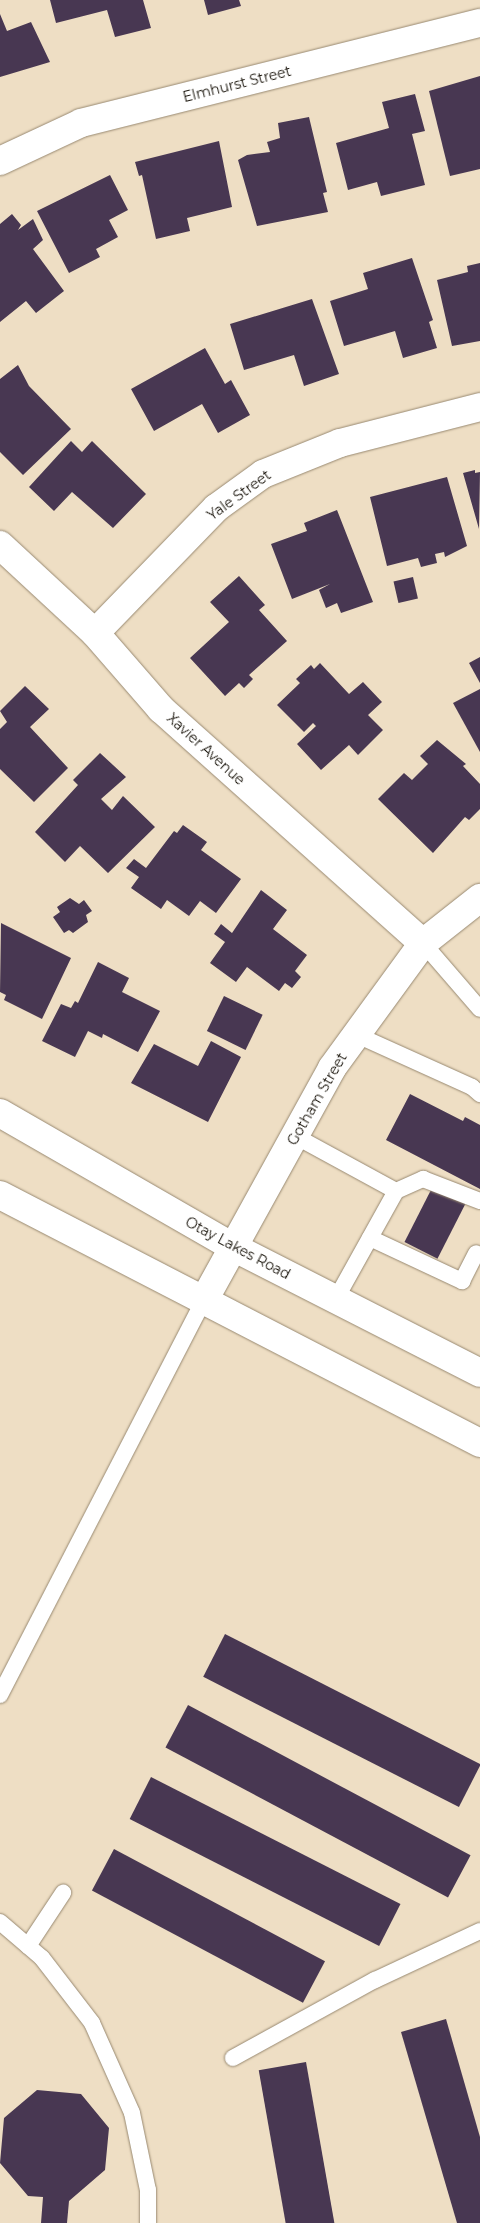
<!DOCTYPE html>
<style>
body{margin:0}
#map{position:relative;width:480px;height:2223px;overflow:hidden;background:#eedec4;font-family:Montserrat,sans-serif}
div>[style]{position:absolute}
.building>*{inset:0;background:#483752;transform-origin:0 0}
.roads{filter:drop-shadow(0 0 1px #988971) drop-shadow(0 0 1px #988971)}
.lane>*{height:16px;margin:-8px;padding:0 8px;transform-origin:8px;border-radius:8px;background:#fff}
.street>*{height:28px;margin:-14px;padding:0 14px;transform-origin:14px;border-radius:14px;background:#fff}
.primary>*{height:28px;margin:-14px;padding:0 14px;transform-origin:14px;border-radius:14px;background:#fff}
span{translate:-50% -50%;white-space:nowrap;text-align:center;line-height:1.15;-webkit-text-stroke:5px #fff;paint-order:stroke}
.street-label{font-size:14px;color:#19140b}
</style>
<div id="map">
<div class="building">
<div style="clip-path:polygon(50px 0,143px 0,151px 28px,115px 37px,107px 10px,56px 23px)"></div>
<div style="clip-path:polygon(204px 0,239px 0,241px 6px,208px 15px)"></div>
<div style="clip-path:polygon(0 14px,7px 31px,31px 22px,50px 62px,0 77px)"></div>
<div style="clip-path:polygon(480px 76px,480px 169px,450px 176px,429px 91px)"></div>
<div style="clip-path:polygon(415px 94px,425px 131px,412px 134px,425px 185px,381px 196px,377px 182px,348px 190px,336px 143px,389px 128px,382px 102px)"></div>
<div style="clip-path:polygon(309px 117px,327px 192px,323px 193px,328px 212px,257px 226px,238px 160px,247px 155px,270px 152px,267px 142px,280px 138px,278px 123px)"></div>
<div style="clip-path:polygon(219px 141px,232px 207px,187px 218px,190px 231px,156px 239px,142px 175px,139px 176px,135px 162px)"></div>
<div style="clip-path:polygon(110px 175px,128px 210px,109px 220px,118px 237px,96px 249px,100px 257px,69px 273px,37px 211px)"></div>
<div style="clip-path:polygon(12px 214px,21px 225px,18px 230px,33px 219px,43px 240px,33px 249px,64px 291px,36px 313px,26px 301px,0 322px,0 224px)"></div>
<div style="clip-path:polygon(412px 258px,433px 320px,429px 322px,437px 348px,403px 358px,395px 331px,344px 346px,330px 301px,368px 289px,363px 273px)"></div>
<div style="clip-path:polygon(480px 263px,480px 341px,452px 346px,437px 280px,468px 272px,467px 266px)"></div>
<div style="clip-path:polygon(312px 299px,339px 374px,304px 386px,294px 355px,244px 370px,230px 324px)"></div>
<div style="clip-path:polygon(205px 348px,225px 384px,231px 380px,250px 415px,218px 433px,202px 404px,154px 431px,131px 389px)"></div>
<div style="clip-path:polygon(18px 365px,29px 386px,71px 429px,23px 475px,0 452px,0 379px)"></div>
<div style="clip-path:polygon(71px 441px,82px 452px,92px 441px,146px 494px,113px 528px,72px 492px,54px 511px,29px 487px)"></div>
<div style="clip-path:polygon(475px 470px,475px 473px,480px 472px,479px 529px,463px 473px)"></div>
<div style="clip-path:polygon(447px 477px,467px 546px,445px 557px,444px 552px,435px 554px,437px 563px,421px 567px,418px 558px,387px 566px,370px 497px)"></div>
<div style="clip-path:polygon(337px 510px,373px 602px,341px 613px,337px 603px,326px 608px,319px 590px,330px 584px,292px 599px,271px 544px,307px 531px,304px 523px)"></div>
<div style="clip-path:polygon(239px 576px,265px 605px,259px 610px,287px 641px,249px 675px,253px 679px,244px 688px,239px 683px,225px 696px,190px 658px,229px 622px,210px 602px)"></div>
<div style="left:413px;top:577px;width:22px;height:20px;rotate:77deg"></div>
<div style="clip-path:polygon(480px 657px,480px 683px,469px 663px)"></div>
<div style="clip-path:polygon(320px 663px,349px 694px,363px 682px,382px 702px,368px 715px,383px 730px,358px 755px,349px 745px,321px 770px,297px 744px,316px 726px,313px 723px,304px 732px,277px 705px,300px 683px,296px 679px,311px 665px,314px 669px)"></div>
<div style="clip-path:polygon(25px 686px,49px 709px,30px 727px,68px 768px,34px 802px,0 769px,0 729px,7px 722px,0 711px)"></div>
<div style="clip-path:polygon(480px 689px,480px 752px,453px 703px)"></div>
<div style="clip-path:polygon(437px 740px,466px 764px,463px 766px,480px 784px,480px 809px,469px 820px,465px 817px,433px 853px,378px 799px,404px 773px,412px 780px,428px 764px,420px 756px)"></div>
<div style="clip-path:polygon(100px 753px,126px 777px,101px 799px,112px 810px,123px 796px,155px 827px,108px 873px,80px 846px,65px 862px,35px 832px,78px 785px,73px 780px)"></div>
<div style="clip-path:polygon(183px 825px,207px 842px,201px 850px,241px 879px,216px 913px,200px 901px,189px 916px,167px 900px,161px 909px,131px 888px,139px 877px,126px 868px,134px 859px,146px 868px,174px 831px,177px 833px)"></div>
<div style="clip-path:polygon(261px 890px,287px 910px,273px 929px,307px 955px,295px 971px,301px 977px,292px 988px,285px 983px,279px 991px,247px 967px,236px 982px,210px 963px,225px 942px,214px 934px,221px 924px,232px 933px)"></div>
<div style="clip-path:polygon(70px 898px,79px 904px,84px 900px,92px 911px,86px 915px,88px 922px,73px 933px,69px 930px,64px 933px,53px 917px,60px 912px,57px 907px)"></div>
<div style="clip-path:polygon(1px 923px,71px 958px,42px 1019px,4px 1000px,6px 995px,0 992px)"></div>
<div style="clip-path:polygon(98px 962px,129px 978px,122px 992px,160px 1011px,138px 1052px,103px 1034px,102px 1038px,88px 1031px,75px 1057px,42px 1041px,61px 1004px,71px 1008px,75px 1001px,78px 1003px)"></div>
<div style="left:224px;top:996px;width:43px;height:39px;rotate:26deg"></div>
<div style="clip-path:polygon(211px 1041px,241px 1057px,208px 1122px,131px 1083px,154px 1044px,198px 1066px)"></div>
<div style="clip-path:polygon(410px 1094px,463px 1121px,465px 1117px,480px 1125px,480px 1189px,386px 1140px)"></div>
<div style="left:434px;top:1184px;width:37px;height:65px;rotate:27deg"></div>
<div style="left:225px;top:1634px;width:287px;height:48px;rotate:27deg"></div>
<div style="left:188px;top:1705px;width:320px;height:48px;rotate:28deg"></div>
<div style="left:151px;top:1777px;width:280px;height:47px;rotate:27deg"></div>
<div style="left:114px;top:1849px;width:239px;height:47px;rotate:28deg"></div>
<div style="clip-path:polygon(446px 2019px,480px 2137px,480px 2223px,457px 2223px,401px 2032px)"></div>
<div style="left:306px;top:2062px;width:164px;height:48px;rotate:80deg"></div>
<div style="clip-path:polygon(37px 2090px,81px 2094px,109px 2128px,105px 2170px,69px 2201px,67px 2223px,41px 2223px,43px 2197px,28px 2196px,0 2163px,4px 2118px)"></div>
</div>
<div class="roads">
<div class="lane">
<div style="left:423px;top:943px;width:87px;rotate:49.2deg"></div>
<div style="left:357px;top:1035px;width:126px;rotate:24.3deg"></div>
<div style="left:472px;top:1087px;width:11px;rotate:41deg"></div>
<div style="left:295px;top:1136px;width:115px;rotate:28.6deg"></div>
<div style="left:396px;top:1191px;width:124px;rotate:119.1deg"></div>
<div style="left:396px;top:1191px;width:30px;rotate:-24deg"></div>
<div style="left:423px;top:1179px;width:61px;rotate:21.1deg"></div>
<div style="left:370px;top:1238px;width:102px;rotate:25.1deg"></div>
<div style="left:462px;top:1281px;width:31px;rotate:-63deg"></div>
<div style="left:0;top:1695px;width:442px;rotate:-62.7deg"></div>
<div style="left:0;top:1922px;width:55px;rotate:40.6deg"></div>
<div style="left:42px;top:1958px;width:82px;rotate:52.4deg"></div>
<div style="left:92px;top:2023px;width:98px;rotate:66deg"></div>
<div style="left:132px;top:2113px;width:79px;rotate:78.3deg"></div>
<div style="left:148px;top:2190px;width:33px;rotate:90deg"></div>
<div style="left:28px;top:1946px;width:64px;rotate:-56.6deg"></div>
<div style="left:233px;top:2058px;width:162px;rotate:-28.8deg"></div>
<div style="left:375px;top:1980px;width:116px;rotate:-25deg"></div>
</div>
<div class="street">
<div style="left:0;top:161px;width:89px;rotate:-25.1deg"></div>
<div style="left:81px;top:123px;width:411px;rotate:-14.1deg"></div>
<div style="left:0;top:545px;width:129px;rotate:42.8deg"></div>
<div style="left:95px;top:633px;width:101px;rotate:49deg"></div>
<div style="left:161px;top:709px;width:351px;rotate:41.8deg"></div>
<div style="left:95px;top:633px;width:174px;rotate:-45.9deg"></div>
<div style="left:216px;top:508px;width:58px;rotate:-35.9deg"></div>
<div style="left:263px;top:474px;width:83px;rotate:-21.9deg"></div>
<div style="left:340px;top:443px;width:145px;rotate:-14.4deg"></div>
<div style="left:203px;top:1302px;width:267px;rotate:-61.1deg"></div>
<div style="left:332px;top:1068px;width:155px;rotate:-53.9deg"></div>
<div style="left:423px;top:943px;width:73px;rotate:-38.3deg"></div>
</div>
<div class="primary">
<div style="left:0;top:1113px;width:269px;rotate:29.9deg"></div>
<div style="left:233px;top:1247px;width:277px;rotate:27deg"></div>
<div style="left:0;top:1195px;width:540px;rotate:27.32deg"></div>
</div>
</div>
<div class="street-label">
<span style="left:237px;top:84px;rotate:-14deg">Elmhurst Street</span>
<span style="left:239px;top:495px;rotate:-36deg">Yale Street</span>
<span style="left:206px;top:749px;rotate:42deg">Xavier Avenue</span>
<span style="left:317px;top:1099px;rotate:-60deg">Gotham Street</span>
<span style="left:238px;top:1248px;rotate:28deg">Otay Lakes Road</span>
</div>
</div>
